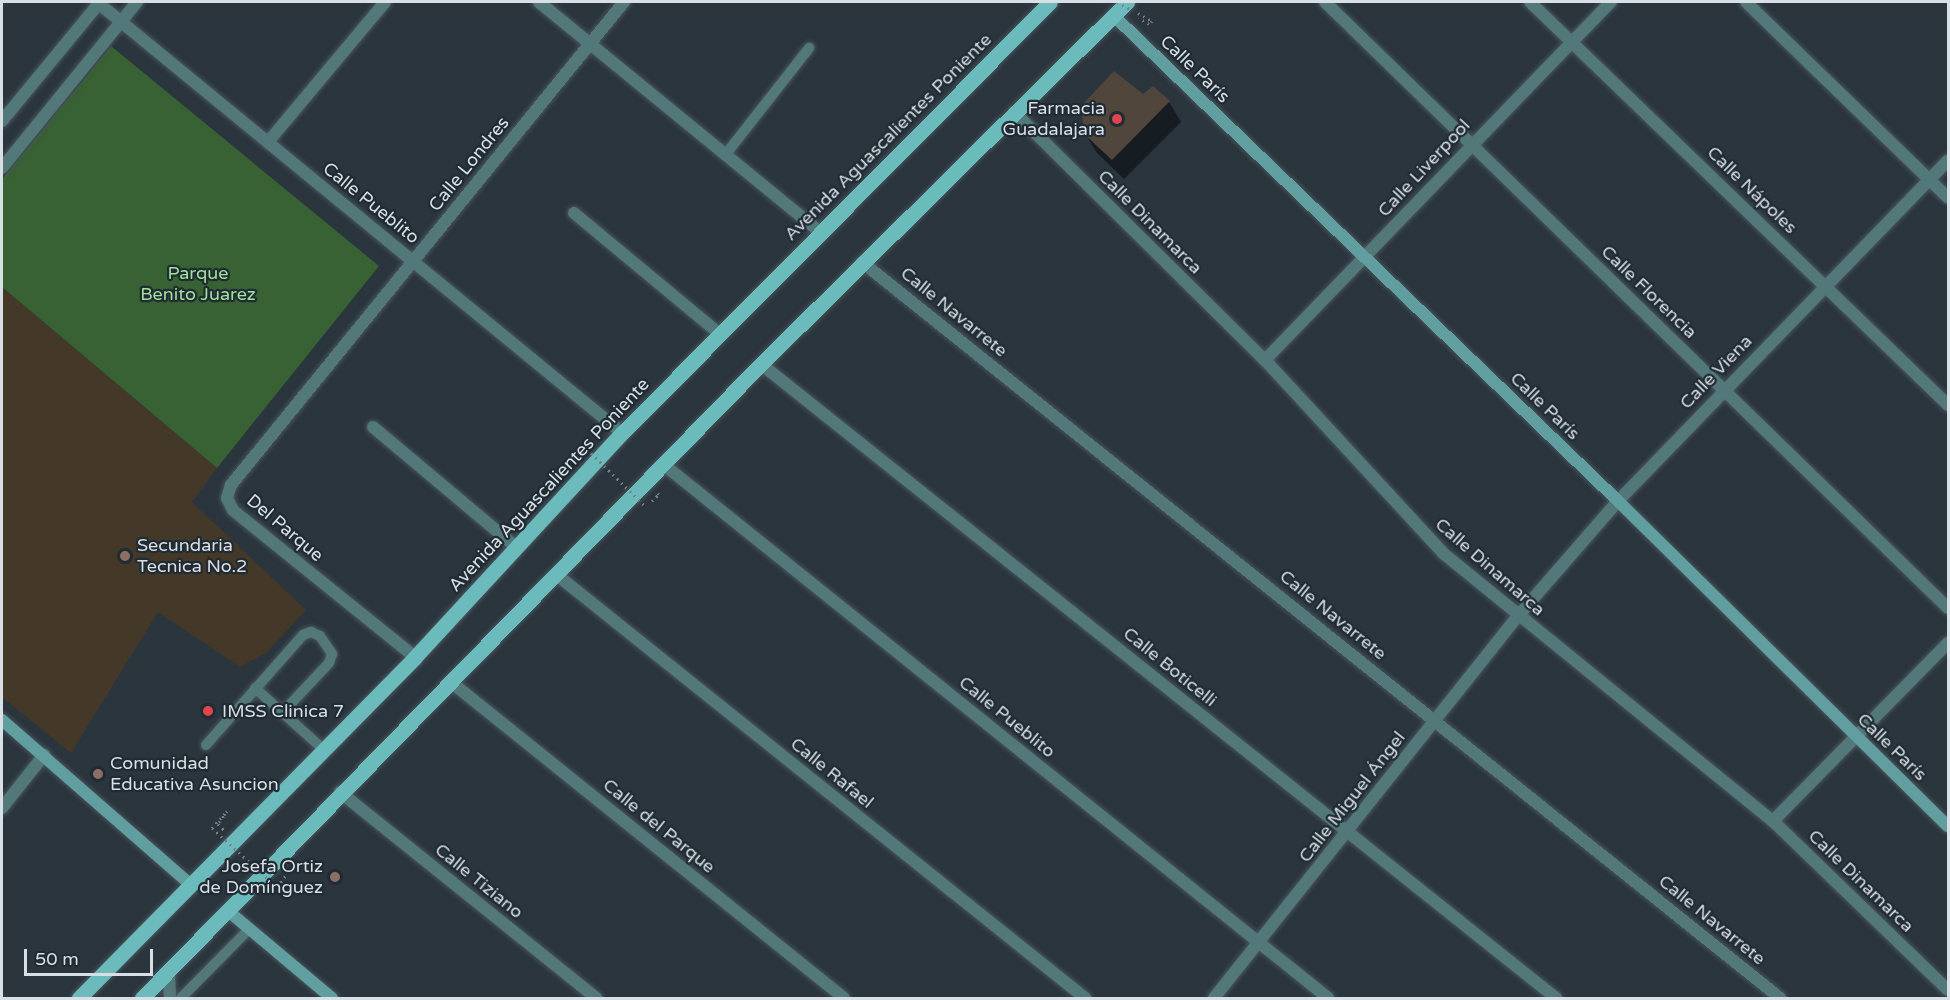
<!DOCTYPE html>
<meta charset="utf-8">
<style>
body{margin:0}
#map{position:relative;width:1950px;height:1000px;overflow:hidden;background:#2a353e;font-family:"Varela Round",sans-serif}
div>[style]{position:absolute}
.education>*{inset:0;background:#443929}
.green>*{inset:0;background:#386134}
.shadow>*{inset:0;background:#0007}
.building>*{inset:0;background:#51463c}
.path>*{height:3px;margin-top:-1.5px;transform-origin:0;background:repeating-linear-gradient(90deg,#747e85 0 1.5px,transparent 0 6px)}
.roads{filter:drop-shadow(0 0 2px #49545c) drop-shadow(0 0 2px #49545c)}
.lane>*{height:10px;margin:-5px;padding:0 5px;transform-origin:5px;border-radius:5px;background:#537879}
.street>*{height:12px;margin:-6px;padding:0 6px;transform-origin:6px;border-radius:6px;background:#537879}
.secondary>*{height:12px;margin:-6px;padding:0 6px;transform-origin:6px;border-radius:6px;background:#619e9f}
.primary>*{height:15px;margin:-7.5px;padding:0 7.5px;transform-origin:7.5px;border-radius:7.5px;background:#6bbbbd}
.path-bridge>*{height:3px;margin-top:-1.5px;transform-origin:0;background:repeating-linear-gradient(90deg,#747e85 0 1.5px,transparent 0 6px)}
.dots>*{width:16px;height:16px;translate:-50% -50%;box-sizing:border-box;border:3px solid #202b33;border-radius:50%}
span{translate:-50% -50%;white-space:nowrap;text-align:center;line-height:1.15;-webkit-text-stroke:4.5px #202b33;paint-order:stroke}
.street-label{font-size:18px;color:#d8dfe5}
.poi-label{font-size:18px;color:#d8dfe5}
.right{translate:-100% -50%;text-align:right}
.left{translate:0 -50%;text-align:left}
.park-label{font-size:18px;color:#9fe298}
.frame{position:absolute;inset:0;border:3px solid #d8dfe5;pointer-events:none}
.scale{position:absolute;left:24px;top:949px;width:129px;height:27px;box-sizing:border-box;border:3px solid #d8dfe5;border-top:0;padding-left:8px;font-size:18px;line-height:21px;white-space:nowrap;color:#d8dfe5;-webkit-text-stroke:4px #202b33;paint-order:stroke}
</style>
<div id="map">
<div class="education">
<div style="clip-path:polygon(2px 287px,217px 468px,192px 502px,306px 610px,266px 653px,240px 667px,158px 612px,71px 753px,2px 697px)"></div>
</div>
<div class="green">
<div style="clip-path:polygon(111px 46px,379px 266px,217px 468px,2px 287px,2px 179px)"></div>
</div>
<div class="shadow">
<div style="clip-path:polygon(1143px 96px,1169px 102px,1181px 122px,1124px 179px,1097px 153px,1084px 132px)"></div>
</div>
<div class="building">
<div style="clip-path:polygon(1114px 71px,1143px 94px,1153px 86px,1170px 101px,1112px 160px,1083px 133px,1082px 105px)"></div>
</div>
<div class="path">
<div style="left:1138px;top:13px;width:16px;rotate:30deg"></div>
<div style="left:1152px;top:21px;width:4px;rotate:135deg"></div>
<div style="left:1149px;top:24px;width:12px;rotate:-149deg"></div>
<div style="left:652px;top:501px;width:10px;rotate:-45deg"></div>
<div style="left:659px;top:494px;width:4px;rotate:-146deg"></div>
<div style="left:212px;top:828px;width:23px;rotate:-49deg"></div>
<div style="left:227px;top:811px;width:16px;rotate:125deg"></div>
<div style="left:218px;top:824px;width:8px;rotate:45deg"></div>
<div style="left:277px;top:887px;width:20px;rotate:-53deg"></div>
</div>
<div class="roads">
<div class="lane">
<div style="left:726px;top:154px;width:135px;rotate:-51.9deg"></div>
<div style="left:255px;top:688px;width:93px;rotate:41.9deg"></div>
<div style="left:206px;top:745px;width:147px;rotate:-48.6deg"></div>
<div style="left:303px;top:635px;width:9px;rotate:-21deg"></div>
<div style="left:311px;top:632px;width:10px;rotate:24deg"></div>
<div style="left:320px;top:636px;width:22px;rotate:56deg"></div>
<div style="left:332px;top:654px;width:9px;rotate:108deg"></div>
<div style="left:329px;top:663px;width:67px;rotate:133.2deg"></div>
<div style="left:181px;top:998px;width:97px;rotate:-45.4deg"></div>
</div>
<div class="street">
<div style="left:97px;top:2px;width:679px;rotate:39.38deg"></div>
<div style="left:539px;top:2px;width:363px;rotate:39.3deg"></div>
<div style="left:1325px;top:2px;width:869px;rotate:44.21deg"></div>
<div style="left:1530px;top:2px;width:581px;rotate:43.95deg"></div>
<div style="left:1746px;top:2px;width:281px;rotate:44.1deg"></div>
<div style="left:1014px;top:112px;width:353px;rotate:44.7deg"></div>
<div style="left:1265px;top:360px;width:264px;rotate:47.3deg"></div>
<div style="left:1444px;top:554px;width:424px;rotate:39.1deg"></div>
<div style="left:1773px;top:821px;width:243px;rotate:44deg"></div>
<div style="left:2px;top:121px;width:154px;rotate:-50.5deg"></div>
<div style="left:268px;top:142px;width:182px;rotate:-50.1deg"></div>
<div style="left:2px;top:168px;width:214px;rotate:-50.9deg"></div>
<div style="left:574px;top:213px;width:191px;rotate:39.7deg"></div>
<div style="left:862px;top:262px;width:1177px;rotate:38.72deg"></div>
<div style="left:1265px;top:360px;width:498px;rotate:-46deg"></div>
<div style="left:761px;top:364px;width:1017px;rotate:38.57deg"></div>
<div style="left:373px;top:427px;width:187px;rotate:40deg"></div>
<div style="left:663px;top:464px;width:853px;rotate:38.76deg"></div>
<div style="left:557px;top:575px;width:677px;rotate:38.7deg"></div>
<div style="left:415px;top:657px;width:234px;rotate:-141.1deg"></div>
<div style="left:233px;top:510px;width:13px;rotate:-117deg"></div>
<div style="left:227px;top:498px;width:14px;rotate:-73deg"></div>
<div style="left:231px;top:485px;width:623px;rotate:-50.87deg"></div>
<div style="left:451px;top:682px;width:504px;rotate:38.8deg"></div>
<div style="left:340px;top:792px;width:329px;rotate:38.8deg"></div>
<div style="left:2px;top:808px;width:68px;rotate:-51.6deg"></div>
<div style="left:1773px;top:821px;width:250px;rotate:-45.5deg"></div>
<div style="left:169px;top:971px;width:27px;rotate:88deg"></div>
<div style="left:1214px;top:998px;width:488px;rotate:-51.5deg"></div>
<div style="left:1518px;top:616px;width:152px;rotate:-49deg"></div>
<div style="left:1618px;top:501px;width:474px;rotate:-45.9deg"></div>
</div>
<div class="secondary">
<div style="left:1113px;top:15px;width:701px;rotate:43.9deg"></div>
<div style="left:1618px;top:501px;width:463px;rotate:44.6deg"></div>
<div style="left:2px;top:720px;width:252px;rotate:41.1deg"></div>
<div style="left:227px;top:910px;width:137px;rotate:40deg"></div>
</div>
<div class="primary">
<div style="left:79px;top:998px;width:479px;rotate:-45.4deg"></div>
<div style="left:415px;top:657px;width:305px;rotate:-47.3deg"></div>
<div style="left:622px;top:433px;width:607px;rotate:-45.2deg"></div>
<div style="left:142px;top:998px;width:886px;rotate:-45.69deg"></div>
<div style="left:761px;top:364px;width:515px;rotate:-44.69deg"></div>
</div>
</div>
<div class="path-bridge">
<div style="left:1117px;top:2px;width:17px;rotate:28deg"></div>
<div style="left:587px;top:449px;width:83px;rotate:44.5deg"></div>
<div style="left:212px;top:828px;width:88px;rotate:42.2deg"></div>
</div>
<div class="dots">
<div style="left:1117px;top:119px;background:#e0444e"></div>
<div style="left:125px;top:556px;background:#8d6e63"></div>
<div style="left:208px;top:711px;background:#e0444e"></div>
<div style="left:98px;top:774px;background:#8d6e63"></div>
<div style="left:335px;top:877px;background:#8d6e63"></div>
</div>
<div class="street-label">
<span style="left:1195px;top:69px;rotate:44deg">Calle París</span>
<span style="left:888px;top:137px;rotate:-45deg">Avenida Aguascalientes Poniente</span>
<span style="left:469px;top:164px;rotate:-51deg">Calle Londres</span>
<span style="left:1424px;top:168px;rotate:-47deg">Calle Liverpool</span>
<span style="left:1752px;top:190px;rotate:44deg">Calle Nápoles</span>
<span style="left:371px;top:203px;rotate:39deg">Calle Pueblito</span>
<span style="left:1150px;top:222px;rotate:45deg">Calle Dinamarca</span>
<span style="left:1649px;top:292px;rotate:44deg">Calle Florencia</span>
<span style="left:954px;top:312px;rotate:39deg">Calle Navarrete</span>
<span style="left:1716px;top:372px;rotate:-46deg">Calle Viena</span>
<span style="left:1545px;top:406px;rotate:44deg">Calle París</span>
<span style="left:549px;top:485px;rotate:-47deg">Avenida Aguascalientes Poniente</span>
<span style="left:285px;top:528px;rotate:40deg">Del Parque</span>
<span style="left:1490px;top:567px;rotate:41deg">Calle Dinamarca</span>
<span style="left:1333px;top:615px;rotate:39deg">Calle Navarrete</span>
<span style="left:1170px;top:667px;rotate:39deg">Calle Boticelli</span>
<span style="left:1007px;top:717px;rotate:39deg">Calle Pueblito</span>
<span style="left:1892px;top:747px;rotate:44deg">Calle París</span>
<span style="left:832px;top:773px;rotate:39deg">Calle Rafael</span>
<span style="left:1352px;top:797px;rotate:-52deg">Calle Miguel Ángel</span>
<span style="left:659px;top:826px;rotate:39deg">Calle del Parque</span>
<span style="left:479px;top:881px;rotate:39deg">Calle Tiziano</span>
<span style="left:1861px;top:881px;rotate:44deg">Calle Dinamarca</span>
<span style="left:1712px;top:920px;rotate:39deg">Calle Navarrete</span>
</div>
<div class="poi-label">
<span class="right" style="left:1105px;top:119px">Farmacia<br>Guadalajara</span>
<span class="left" style="left:137px;top:556px">Secundaria<br>Tecnica No.2</span>
<span class="left" style="left:222px;top:711px">IMSS Clinica 7</span>
<span class="left" style="left:110px;top:774px">Comunidad<br>Educativa Asuncion</span>
<span class="right" style="left:323px;top:877px">Josefa Ortiz<br>de Domínguez</span>
</div>
<div class="park-label">
<span style="left:198px;top:284px">Parque<br>Benito Juarez</span>
</div>
<div class="frame"></div>
<div class="scale">50 m</div>
</div>
